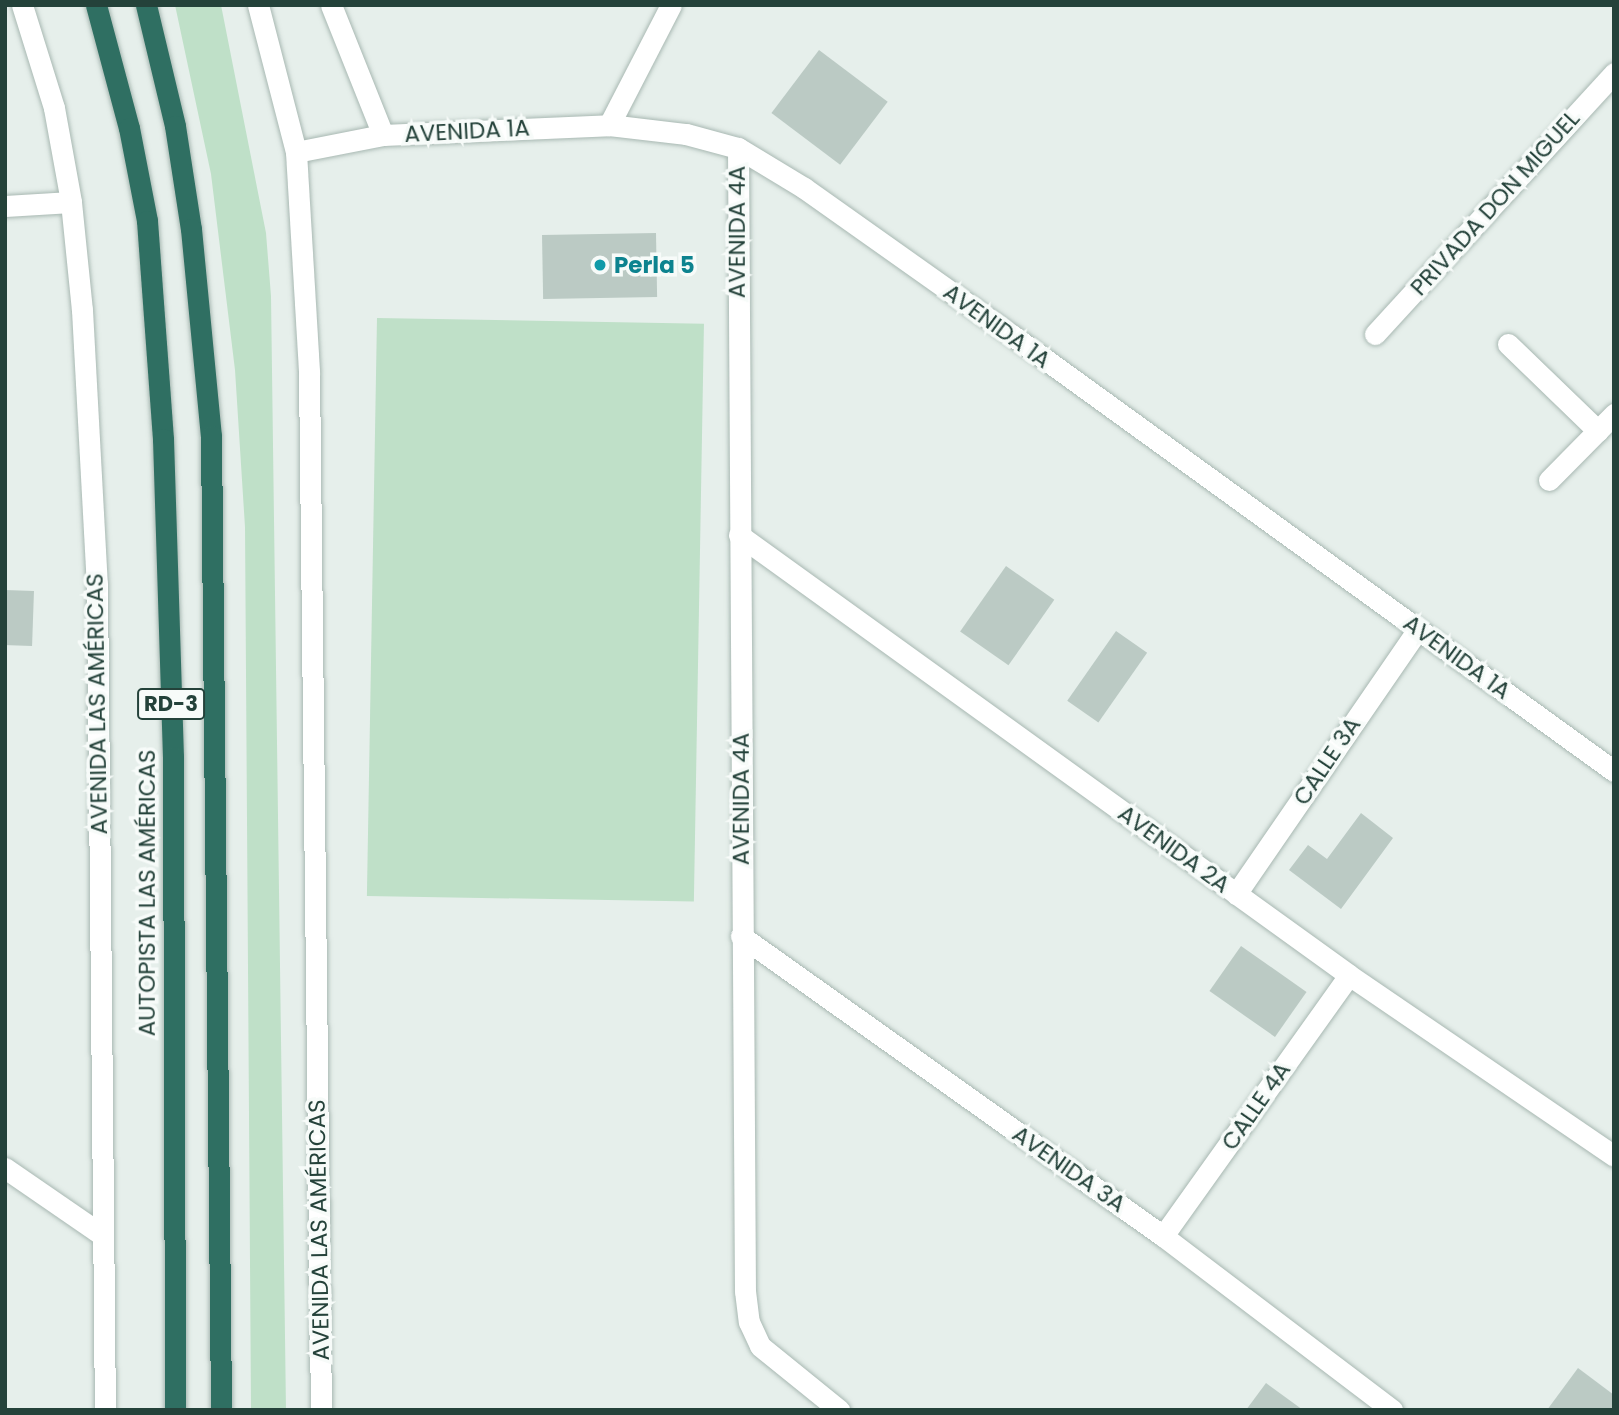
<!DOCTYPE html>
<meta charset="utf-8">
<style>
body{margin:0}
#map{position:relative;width:1619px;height:1415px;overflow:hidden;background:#e6efeb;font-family:Poppins,sans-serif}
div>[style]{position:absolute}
.green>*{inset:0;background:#bfe0c8;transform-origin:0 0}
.building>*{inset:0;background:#bbcac4;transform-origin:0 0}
.roads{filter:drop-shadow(0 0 2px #a8b8b2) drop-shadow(0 0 2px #a8b8b2)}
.minor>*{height:21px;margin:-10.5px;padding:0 10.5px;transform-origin:10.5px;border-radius:10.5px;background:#fff}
.tertiary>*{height:21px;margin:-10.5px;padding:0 10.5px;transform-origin:10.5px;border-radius:10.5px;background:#fff}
.secondary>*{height:21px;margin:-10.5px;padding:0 10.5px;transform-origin:10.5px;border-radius:10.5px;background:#fff}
.motorway>*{height:21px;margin:-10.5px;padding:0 10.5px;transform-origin:10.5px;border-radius:10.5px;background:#2f6f62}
.dots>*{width:19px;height:19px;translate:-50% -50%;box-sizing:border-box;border:4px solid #f7fbf9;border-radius:50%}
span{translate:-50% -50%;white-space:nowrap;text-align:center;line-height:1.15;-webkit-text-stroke:7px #f7fbf9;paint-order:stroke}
.shield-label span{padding:2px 5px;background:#f7fbf9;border:2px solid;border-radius:5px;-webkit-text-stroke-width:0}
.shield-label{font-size:21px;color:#24423a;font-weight:700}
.street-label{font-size:23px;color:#24423a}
.culture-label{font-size:23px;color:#0d838f;font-weight:700}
.left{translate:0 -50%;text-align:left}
.frame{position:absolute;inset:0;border:7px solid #24423a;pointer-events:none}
</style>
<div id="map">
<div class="green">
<div style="clip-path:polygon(175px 5px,221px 5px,266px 233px,271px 296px,286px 1410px,251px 1410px,245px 527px,235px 370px,211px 174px)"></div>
<div style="left:377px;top:318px;width:327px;height:578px;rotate:1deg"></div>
</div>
<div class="building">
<div style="left:819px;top:50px;width:86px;height:79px;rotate:37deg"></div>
<div style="left:656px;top:233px;width:64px;height:114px;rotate:89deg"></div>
<div style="left:1006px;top:566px;width:59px;height:80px;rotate:35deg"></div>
<div style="left:5px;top:590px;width:29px;height:55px;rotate:2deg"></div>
<div style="left:1116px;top:631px;width:38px;height:85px;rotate:35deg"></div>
<div style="clip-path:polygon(1361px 813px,1393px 838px,1341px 909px,1289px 870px,1308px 845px,1327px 859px)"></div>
<div style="left:1241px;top:946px;width:80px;height:55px;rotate:35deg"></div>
<div style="clip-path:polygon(1578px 1368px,1614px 1395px,1614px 1410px,1547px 1410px)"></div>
<div style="clip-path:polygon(1266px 1383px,1303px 1410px,1246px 1410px)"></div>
</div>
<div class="roads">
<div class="minor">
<div style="left:331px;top:5px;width:140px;rotate:68.2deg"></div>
<div style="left:609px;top:125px;width:135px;rotate:-62.7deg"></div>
<div style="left:738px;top:148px;width:1143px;rotate:89.65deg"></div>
<div style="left:745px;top:1291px;width:31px;rotate:83deg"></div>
<div style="left:749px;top:1322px;width:26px;rotate:65deg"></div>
<div style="left:760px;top:1346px;width:102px;rotate:39deg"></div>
<div style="left:296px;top:152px;width:89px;rotate:-11.1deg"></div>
<div style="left:383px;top:135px;width:226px;rotate:-2.5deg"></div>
<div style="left:609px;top:125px;width:78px;rotate:6.7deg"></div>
<div style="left:686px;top:134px;width:54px;rotate:15.1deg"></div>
<div style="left:738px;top:148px;width:77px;rotate:31.2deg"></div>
<div style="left:804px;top:188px;width:256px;rotate:35.3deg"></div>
<div style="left:1013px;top:336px;width:742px;rotate:35.9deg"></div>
<div style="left:5px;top:206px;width:66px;rotate:-3.5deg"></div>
<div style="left:1375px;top:334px;width:354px;rotate:-47.5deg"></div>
<div style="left:1508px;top:344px;width:125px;rotate:44deg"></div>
<div style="left:1549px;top:480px;width:93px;rotate:-45.4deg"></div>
<div style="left:739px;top:535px;width:752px;rotate:35.8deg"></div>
<div style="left:1349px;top:975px;width:321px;rotate:34.3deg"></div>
<div style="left:1236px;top:894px;width:321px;rotate:-55.5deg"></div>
<div style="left:741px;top:936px;width:518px;rotate:35.41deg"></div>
<div style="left:1163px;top:1236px;width:288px;rotate:37.2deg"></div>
<div style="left:1163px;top:1236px;width:320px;rotate:-54.5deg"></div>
</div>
<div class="tertiary">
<div style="left:22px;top:5px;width:108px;rotate:72.7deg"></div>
<div style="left:54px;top:108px;width:96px;rotate:79.7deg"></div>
<div style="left:71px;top:202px;width:109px;rotate:84.2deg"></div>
<div style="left:82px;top:310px;width:274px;rotate:86.9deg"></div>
<div style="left:97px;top:584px;width:826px;rotate:89.45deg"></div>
<div style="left:5px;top:1168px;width:118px;rotate:34.6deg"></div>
</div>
<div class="secondary">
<div style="left:258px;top:5px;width:152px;rotate:75.5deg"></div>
<div style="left:296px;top:152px;width:220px;rotate:86.6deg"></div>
<div style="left:309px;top:372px;width:1038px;rotate:89.34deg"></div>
</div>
<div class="motorway">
<div style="left:96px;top:5px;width:127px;rotate:75deg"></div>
<div style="left:129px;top:128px;width:95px;rotate:79deg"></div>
<div style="left:147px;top:221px;width:219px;rotate:85.8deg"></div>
<div style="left:163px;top:439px;width:318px;rotate:88.2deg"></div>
<div style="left:173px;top:757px;width:653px;rotate:89.82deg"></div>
<div style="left:146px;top:5px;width:124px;rotate:76.5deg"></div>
<div style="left:175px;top:126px;width:104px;rotate:81.2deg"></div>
<div style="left:191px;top:229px;width:208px;rotate:84.5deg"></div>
<div style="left:211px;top:436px;width:974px;rotate:89.41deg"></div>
</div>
</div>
<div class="dots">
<div style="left:600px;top:265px;background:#0f9aa8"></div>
</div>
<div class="shield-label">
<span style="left:171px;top:704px">RD-3</span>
</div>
<div class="street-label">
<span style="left:467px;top:131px;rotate:-3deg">AVENIDA 1A</span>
<span style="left:1495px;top:203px;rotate:-48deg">PRIVADA DON MIGUEL</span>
<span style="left:737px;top:232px;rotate:-90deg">AVENIDA 4A</span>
<span style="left:997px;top:326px;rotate:36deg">AVENIDA 1A</span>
<span style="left:1457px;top:657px;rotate:36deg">AVENIDA 1A</span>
<span style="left:97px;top:704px;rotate:-91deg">AVENIDA LAS AMÉRICAS</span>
<span style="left:1327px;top:761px;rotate:-56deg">CALLE 3A</span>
<span style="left:741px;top:799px;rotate:-90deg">AVENIDA 4A</span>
<span style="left:1174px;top:849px;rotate:36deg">AVENIDA 2A</span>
<span style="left:147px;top:893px;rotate:-90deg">AUTOPISTA LAS AMÉRICAS</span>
<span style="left:1256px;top:1106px;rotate:-55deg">CALLE 4A</span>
<span style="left:1069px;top:1169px;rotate:35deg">AVENIDA 3A</span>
<span style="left:319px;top:1230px;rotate:-91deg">AVENIDA LAS AMÉRICAS</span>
</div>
<div class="culture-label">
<span class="left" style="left:614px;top:265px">Perla 5</span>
</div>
<div class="frame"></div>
</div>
